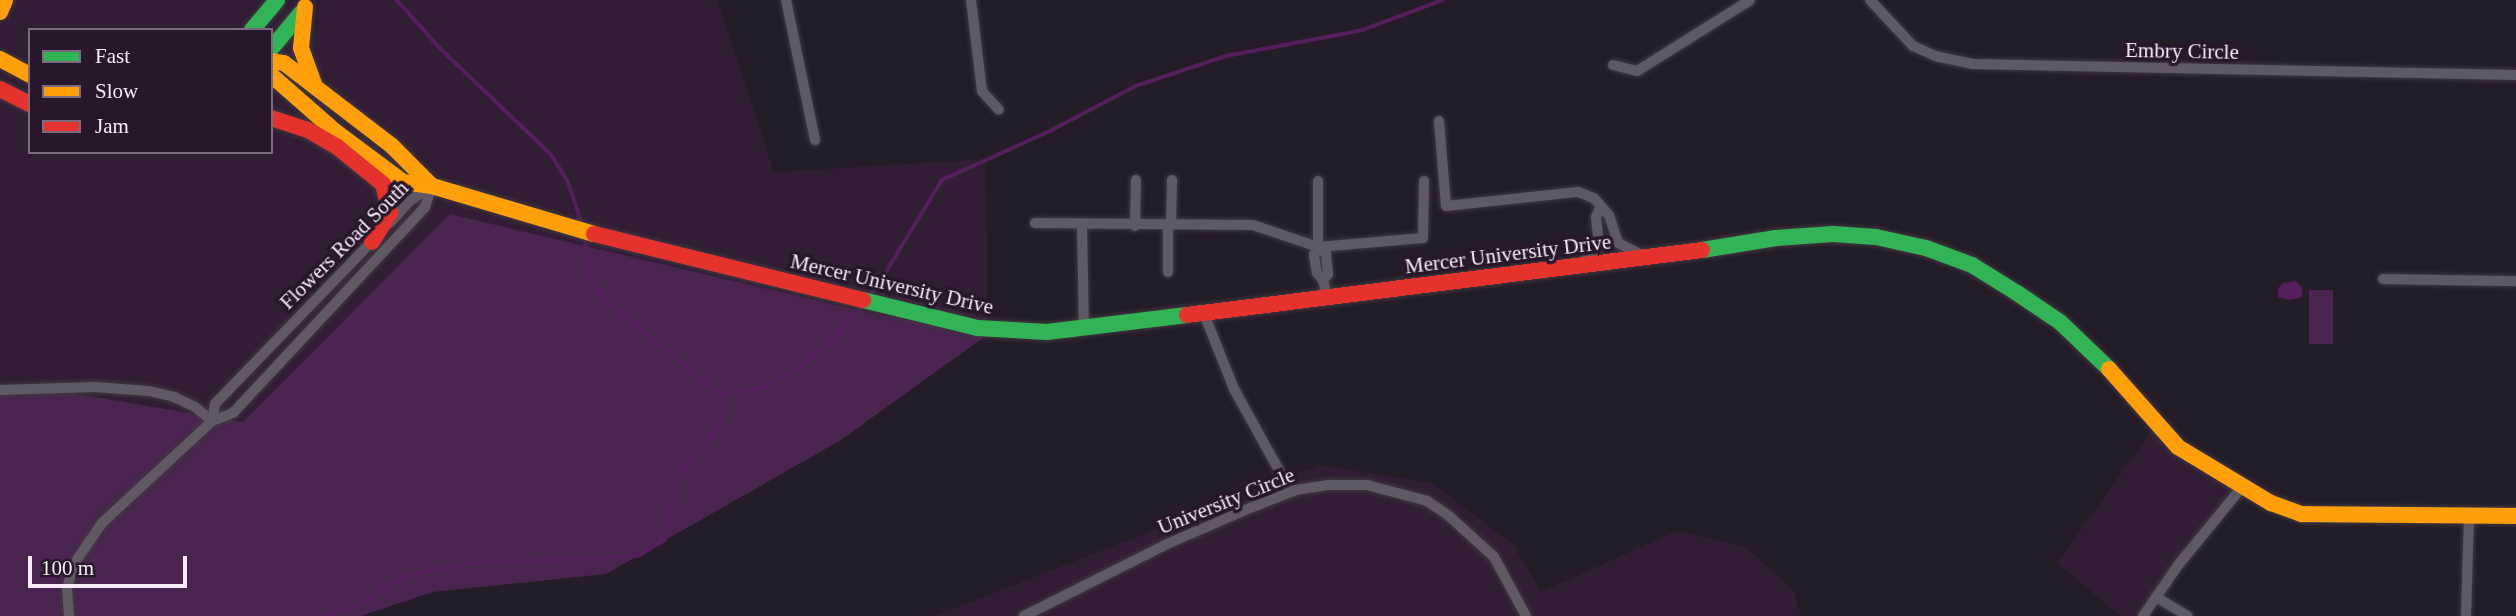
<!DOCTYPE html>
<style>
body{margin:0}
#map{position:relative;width:2516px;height:616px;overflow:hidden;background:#241c26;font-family:Georgia,serif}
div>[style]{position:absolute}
.built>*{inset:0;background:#311d34}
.green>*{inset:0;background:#49254f;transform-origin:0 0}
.water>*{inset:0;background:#541f5c}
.stream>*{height:3.5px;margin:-1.75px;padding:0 1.75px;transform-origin:1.75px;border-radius:1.75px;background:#541f5c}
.roads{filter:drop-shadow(0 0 2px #403841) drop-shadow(0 0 2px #403841)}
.street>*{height:10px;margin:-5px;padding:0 5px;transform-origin:5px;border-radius:5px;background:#605862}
.fast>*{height:16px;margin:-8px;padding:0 8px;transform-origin:8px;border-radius:8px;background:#30b455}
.slow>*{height:16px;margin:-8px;padding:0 8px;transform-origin:8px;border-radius:8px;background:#ff9f0a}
.jam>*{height:16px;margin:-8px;padding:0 8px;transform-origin:8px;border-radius:8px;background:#e5322d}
span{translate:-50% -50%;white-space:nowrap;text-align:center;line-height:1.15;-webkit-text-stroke:7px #28172b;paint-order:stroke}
.street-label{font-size:21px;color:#f8ecf9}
.legend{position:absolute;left:28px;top:28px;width:245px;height:126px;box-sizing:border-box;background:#28172b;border:2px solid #7b6c7d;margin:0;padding:9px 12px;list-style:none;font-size:21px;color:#f8ecf9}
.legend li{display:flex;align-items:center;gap:14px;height:35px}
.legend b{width:35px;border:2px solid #7b6c7d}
.scale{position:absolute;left:28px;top:556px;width:159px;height:32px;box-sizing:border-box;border:4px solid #f8ecf9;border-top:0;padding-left:9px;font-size:21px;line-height:24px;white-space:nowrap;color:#f8ecf9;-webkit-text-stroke:5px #28172b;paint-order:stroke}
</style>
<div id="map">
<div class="built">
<div style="clip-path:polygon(evenodd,0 0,718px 0,774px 172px,986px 159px,987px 335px,866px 312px,450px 214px,243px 423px,35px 387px,0 389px,0 0,30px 30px,271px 30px,271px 152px,30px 152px,30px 30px)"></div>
<div style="clip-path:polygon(2155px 426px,2245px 488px,2142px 616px,2120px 616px,2057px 563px)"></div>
<div style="clip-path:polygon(1320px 465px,1432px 483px,1513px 544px,1541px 592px,1676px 531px,1745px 546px,1794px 591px,1801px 616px,934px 616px)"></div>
</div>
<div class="green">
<div style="clip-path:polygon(450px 214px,866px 312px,987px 335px,841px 440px,606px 574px,433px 592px,361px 616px,0 616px,0 389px,35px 387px,243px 422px)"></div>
<div style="left:2309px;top:290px;width:24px;height:54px"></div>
</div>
<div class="water">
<div style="clip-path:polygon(2295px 281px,2302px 288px,2302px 297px,2290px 300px,2278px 297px,2278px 289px,2282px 283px)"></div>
</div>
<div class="stream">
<div style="left:397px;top:0;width:67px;rotate:48deg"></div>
<div style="left:442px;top:50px;width:151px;rotate:43.7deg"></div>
<div style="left:551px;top:154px;width:32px;rotate:58deg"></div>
<div style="left:568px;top:181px;width:47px;rotate:71.6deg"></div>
<div style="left:870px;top:298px;width:138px;rotate:-58.6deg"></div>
<div style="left:942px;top:180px;width:119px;rotate:-24.4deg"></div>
<div style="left:1050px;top:131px;width:97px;rotate:-27.6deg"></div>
<div style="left:1136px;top:86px;width:95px;rotate:-18.4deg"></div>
<div style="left:1226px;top:56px;width:139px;rotate:-10.7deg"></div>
<div style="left:1363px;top:30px;width:85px;rotate:-20.6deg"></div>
<div style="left:721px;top:395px;width:45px;rotate:-10.3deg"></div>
<div style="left:765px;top:387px;width:31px;rotate:-25deg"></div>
<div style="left:793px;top:374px;width:48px;rotate:-40.7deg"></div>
<div style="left:829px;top:343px;width:53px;rotate:-47.3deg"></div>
<div style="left:325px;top:616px;width:37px;rotate:-19deg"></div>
<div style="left:360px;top:604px;width:52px;rotate:-31.5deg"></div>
<div style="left:404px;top:577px;width:25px;rotate:-14deg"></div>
<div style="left:428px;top:571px;width:43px;rotate:-10.8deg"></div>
<div style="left:470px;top:563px;width:168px;rotate:-2.4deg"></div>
<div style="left:638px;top:556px;width:31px;rotate:-31deg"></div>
<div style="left:665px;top:540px;width:63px;rotate:-79.9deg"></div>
<div style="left:676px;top:478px;width:71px;rotate:-49.6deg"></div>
<div style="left:722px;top:424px;width:29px;rotate:-92deg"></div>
<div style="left:721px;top:395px;width:145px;rotate:-140.6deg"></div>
<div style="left:609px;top:303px;width:20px;rotate:-131deg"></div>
<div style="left:596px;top:288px;width:16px;rotate:-112deg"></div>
<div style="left:590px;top:273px;width:31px;rotate:-99deg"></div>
</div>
<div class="roads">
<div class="street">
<div style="left:786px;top:0;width:143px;rotate:78.3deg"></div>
<div style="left:971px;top:0;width:92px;rotate:83.1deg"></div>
<div style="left:982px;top:91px;width:25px;rotate:48deg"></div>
<div style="left:1870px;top:0;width:63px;rotate:46.9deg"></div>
<div style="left:1913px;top:46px;width:24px;rotate:24deg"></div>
<div style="left:1935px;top:56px;width:38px;rotate:12deg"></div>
<div style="left:1972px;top:64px;width:544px;rotate:1.16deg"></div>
<div style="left:1613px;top:65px;width:25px;rotate:14deg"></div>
<div style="left:1637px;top:71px;width:133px;rotate:-32.1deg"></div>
<div style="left:1439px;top:121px;width:85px;rotate:85.3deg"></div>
<div style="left:1446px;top:206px;width:133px;rotate:-6.1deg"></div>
<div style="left:1578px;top:192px;width:17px;rotate:21deg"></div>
<div style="left:1594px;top:198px;width:23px;rotate:49deg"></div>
<div style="left:1609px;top:215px;width:29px;rotate:72deg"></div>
<div style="left:1618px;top:243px;width:27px;rotate:27deg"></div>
<div style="left:1318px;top:181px;width:66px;rotate:90deg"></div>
<div style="left:1318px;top:247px;width:9px;rotate:117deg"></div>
<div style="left:1314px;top:255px;width:18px;rotate:81deg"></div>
<div style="left:1317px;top:273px;width:9px;rotate:49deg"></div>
<div style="left:1323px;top:280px;width:18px;rotate:77deg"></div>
<div style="left:390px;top:223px;width:31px;rotate:-48deg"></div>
<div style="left:411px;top:200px;width:25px;rotate:-34deg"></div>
<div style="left:1035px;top:223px;width:218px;rotate:0.5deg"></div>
<div style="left:1253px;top:225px;width:69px;rotate:18.7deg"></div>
<div style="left:1318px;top:247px;width:11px;rotate:41deg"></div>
<div style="left:1326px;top:254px;width:20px;rotate:84deg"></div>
<div style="left:1328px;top:274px;width:8px;rotate:130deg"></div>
<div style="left:1168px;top:225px;width:47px;rotate:90deg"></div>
<div style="left:1171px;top:225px;width:45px;rotate:-88.7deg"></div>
<div style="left:1082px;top:226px;width:102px;rotate:88.9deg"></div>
<div style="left:1135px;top:226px;width:46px;rotate:-88.8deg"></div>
<div style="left:1318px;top:247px;width:105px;rotate:-4.9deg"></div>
<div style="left:1423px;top:238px;width:57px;rotate:-89deg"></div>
<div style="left:1579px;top:266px;width:28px;rotate:-45deg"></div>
<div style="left:1599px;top:246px;width:29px;rotate:-96deg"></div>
<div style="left:1596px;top:217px;width:10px;rotate:-66deg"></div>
<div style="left:2383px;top:279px;width:133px;rotate:0.9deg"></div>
<div style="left:1204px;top:314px;width:81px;rotate:68.2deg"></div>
<div style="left:1234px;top:389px;width:118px;rotate:61deg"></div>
<div style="left:0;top:390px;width:95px;rotate:-1.8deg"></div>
<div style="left:95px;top:387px;width:54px;rotate:4.2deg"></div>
<div style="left:149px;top:391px;width:26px;rotate:13deg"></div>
<div style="left:174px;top:397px;width:23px;rotate:25deg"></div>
<div style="left:195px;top:407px;width:22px;rotate:39deg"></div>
<div style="left:212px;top:421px;width:17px;rotate:-80deg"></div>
<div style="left:215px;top:404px;width:232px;rotate:-46deg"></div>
<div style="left:2156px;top:597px;width:37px;rotate:31deg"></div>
<div style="left:69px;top:616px;width:27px;rotate:-94deg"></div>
<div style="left:67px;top:589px;width:16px;rotate:-76deg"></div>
<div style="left:71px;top:573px;width:17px;rotate:-65deg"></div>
<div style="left:78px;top:558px;width:42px;rotate:-55.6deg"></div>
<div style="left:102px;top:523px;width:150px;rotate:-42.8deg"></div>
<div style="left:212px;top:421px;width:22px;rotate:-21deg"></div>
<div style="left:233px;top:413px;width:282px;rotate:-47deg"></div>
<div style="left:425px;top:207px;width:22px;rotate:-72deg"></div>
<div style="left:1024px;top:616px;width:160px;rotate:-26.7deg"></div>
<div style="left:1167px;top:544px;width:90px;rotate:-23.4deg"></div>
<div style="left:1250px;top:508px;width:49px;rotate:-21.4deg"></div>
<div style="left:1296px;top:490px;width:33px;rotate:-9deg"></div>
<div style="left:1329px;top:485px;width:38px"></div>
<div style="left:1367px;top:485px;width:62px;rotate:14.9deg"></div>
<div style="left:1427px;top:501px;width:27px;rotate:34deg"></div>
<div style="left:1449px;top:516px;width:61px;rotate:42.3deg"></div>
<div style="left:1494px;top:557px;width:67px;rotate:61.5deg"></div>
<div style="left:2143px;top:616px;width:63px;rotate:-55.3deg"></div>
<div style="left:2179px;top:564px;width:99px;rotate:-50.7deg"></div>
<div style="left:2466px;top:616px;width:101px;rotate:-88.3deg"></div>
</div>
<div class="fast">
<div style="left:252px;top:30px;width:39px;rotate:-50deg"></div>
<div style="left:271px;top:49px;width:47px;rotate:-50.2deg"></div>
<div style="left:1702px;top:250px;width:75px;rotate:-9.2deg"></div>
<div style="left:1776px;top:238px;width:57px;rotate:-4deg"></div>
<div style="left:1833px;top:234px;width:43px;rotate:4deg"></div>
<div style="left:1876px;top:237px;width:51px;rotate:12.4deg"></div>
<div style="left:1926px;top:248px;width:49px;rotate:20.3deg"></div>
<div style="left:1972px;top:265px;width:53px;rotate:31.9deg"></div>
<div style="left:2017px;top:293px;width:52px;rotate:34deg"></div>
<div style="left:2060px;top:322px;width:68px;rotate:43.8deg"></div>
<div style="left:863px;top:300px;width:118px;rotate:13.7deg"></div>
<div style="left:978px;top:328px;width:69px;rotate:3.3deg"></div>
<div style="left:1047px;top:332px;width:141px;rotate:-6.9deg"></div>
</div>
<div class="slow">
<div style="left:305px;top:7px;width:41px;rotate:95.6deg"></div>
<div style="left:301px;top:48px;width:38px;rotate:70deg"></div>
<div style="left:0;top:12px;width:13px;rotate:-67deg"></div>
<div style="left:0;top:59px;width:34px;rotate:28deg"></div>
<div style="left:271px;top:61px;width:13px;rotate:9deg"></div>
<div style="left:284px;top:63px;width:136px;rotate:37.5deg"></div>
<div style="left:392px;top:146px;width:57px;rotate:45deg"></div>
<div style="left:271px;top:75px;width:86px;rotate:41.2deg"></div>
<div style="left:336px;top:132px;width:84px;rotate:36.7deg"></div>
<div style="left:403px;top:182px;width:29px;rotate:8deg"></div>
<div style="left:432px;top:186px;width:169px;rotate:16.5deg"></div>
<div style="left:2109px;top:369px;width:104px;rotate:48.5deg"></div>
<div style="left:2178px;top:447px;width:109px;rotate:31.1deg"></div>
<div style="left:2271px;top:503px;width:33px;rotate:20deg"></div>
<div style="left:2302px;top:514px;width:214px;rotate:0.5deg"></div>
</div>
<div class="jam">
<div style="left:0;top:89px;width:34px;rotate:27deg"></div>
<div style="left:271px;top:118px;width:39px;rotate:18deg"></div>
<div style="left:308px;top:130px;width:32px;rotate:30deg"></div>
<div style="left:336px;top:146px;width:60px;rotate:39deg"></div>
<div style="left:383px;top:184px;width:30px;rotate:76deg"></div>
<div style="left:390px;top:213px;width:34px;rotate:122deg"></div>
<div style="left:594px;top:234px;width:277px;rotate:13.8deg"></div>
<div style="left:1187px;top:315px;width:519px;rotate:-7.19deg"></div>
</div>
</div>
<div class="street-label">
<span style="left:2182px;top:51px;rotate:1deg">Embry Circle</span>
<span style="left:344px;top:245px;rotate:-45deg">Flowers Road South</span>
<span style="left:1508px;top:254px;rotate:-7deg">Mercer University Drive</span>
<span style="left:892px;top:284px;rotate:13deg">Mercer University Drive</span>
<span style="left:1226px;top:501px;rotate:-22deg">University Circle</span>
</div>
<ul class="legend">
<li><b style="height:9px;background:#30b455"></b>Fast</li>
<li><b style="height:9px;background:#ff9f0a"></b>Slow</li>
<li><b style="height:9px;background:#e5322d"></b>Jam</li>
</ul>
<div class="scale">100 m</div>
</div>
